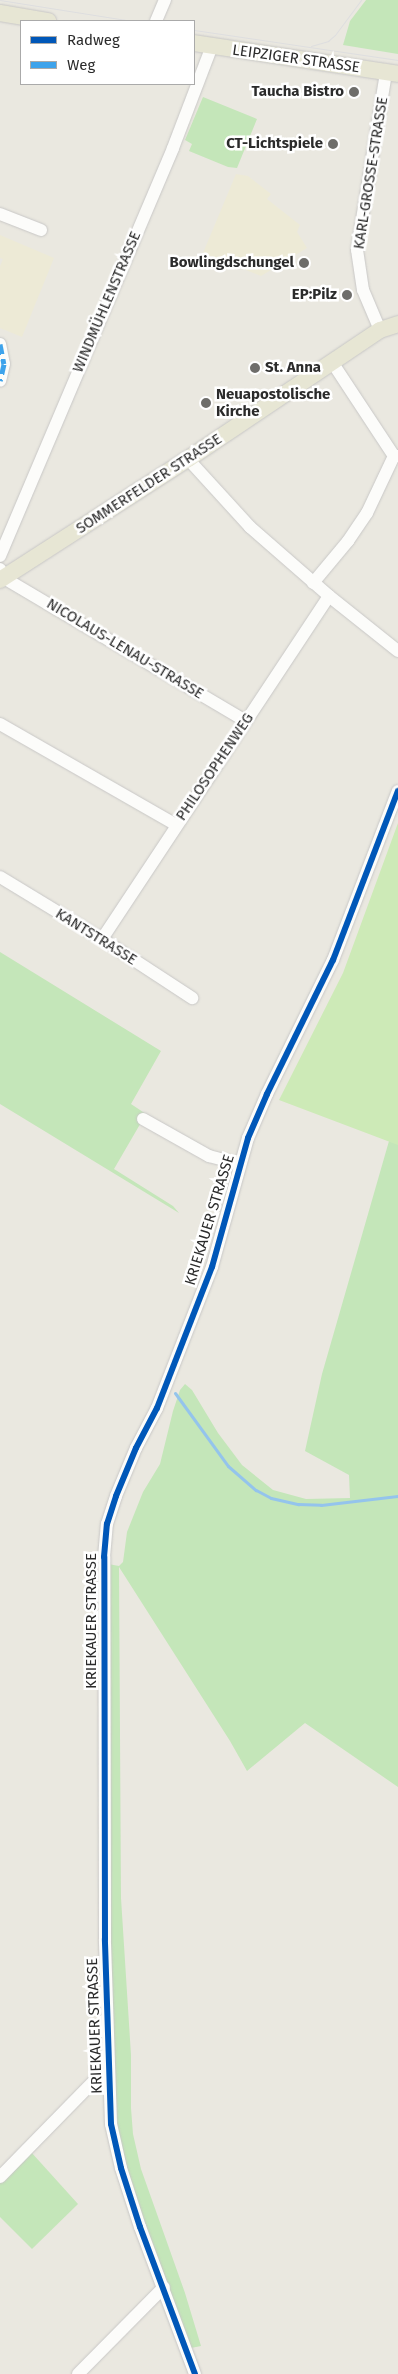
<!DOCTYPE html>
<meta charset="utf-8">
<style>
body{margin:0}
#map{position:relative;width:398px;height:2374px;overflow:hidden;background:#eae8e0;font-family:"Fira Sans",sans-serif}
div>[style]{position:absolute}
.education>*{inset:0;background:#edead6}
.green>*{inset:0;background:#c4e6b9}
.pitch>*{inset:0;background:#cdeab7}
.stream>*{height:3px;margin:-1.5px;padding:0 1.5px;transform-origin:1.5px;border-radius:1.5px;background:#94c4ec}
.roads{filter:drop-shadow(0 0 1px #c8c7c6) drop-shadow(0 0 1px #c8c7c6)}
.minor>*{height:12px;margin:-6px;padding:0 6px;transform-origin:6px;border-radius:6px;background:#fcfcfa}
.major>*{height:16px;margin:-8px;padding:0 8px;transform-origin:8px;border-radius:8px;background:#e7e6d4}
.tram>*{height:1px;margin:-0.5px;padding:0 0.5px;transform-origin:0.5px;border-radius:0.5px;background:#dededf}
.quiet>*{height:5px;margin-top:-2.5px;transform-origin:0;background:repeating-linear-gradient(90deg,#3ea3eb 0 10px,transparent 0 15px)}
.cycleway>*{height:6px;margin:-3px;padding:0 3px;transform-origin:3px;border-radius:3px;background:#0057b8}
.dots>*{width:14px;height:14px;translate:-50% -50%;box-sizing:border-box;border:2px solid #fff;border-radius:50%}
span{translate:-50% -50%;white-space:nowrap;text-align:center;line-height:1.15;-webkit-text-stroke:5px #fff;paint-order:stroke}
.street-label{font-size:15px;color:#2b2b2b}
.poi-label{font-size:15px;color:#2b2b2b;font-weight:700}
.right{translate:-100% -50%;text-align:right}
.left{translate:0 -50%;text-align:left}
.legend{position:absolute;left:20px;top:20px;width:175px;height:65px;box-sizing:border-box;background:#fff;border:1px solid #aaa;margin:0;padding:6px 9px;list-style:none;font-size:15px;color:#2b2b2b}
.legend li{display:flex;align-items:center;gap:10px;height:25px}
.legend b{width:25px;border:1px solid #aaa}
</style>
<div id="map">
<div class="education">
<div style="clip-path:polygon(236px 174px,248px 176px,271px 194px,267px 199px,300px 225px,297px 232px,307px 248px,261px 276px,203px 253px)"></div>
<div style="clip-path:polygon(0 235px,54px 258px,22px 337px,0 328px,0 266px,3px 259px,0 258px)"></div>
</div>
<div class="green">
<div style="clip-path:polygon(366px 0,398px 0,398px 54px,343px 45px,350px 21px)"></div>
<div style="clip-path:polygon(203px 97px,257px 119px,237px 168px,228px 167px,189px 151px,192px 144px,185px 140px)"></div>
<div style="clip-path:polygon(0 952px,161px 1051px,131px 1104px,146px 1114px,114px 1169px,173px 1206px,179px 1213px,0 1104px)"></div>
<div style="clip-path:polygon(398px 1105px,398px 1787px,305px 1723px,247px 1771px,230px 1741px,119px 1567px,121px 1898px,131px 2055px,131px 2108px,133px 2134px,141px 2169px,185px 2293px,201px 2346px,191px 2348px,131px 2185px,118px 2137px,111px 1997px,108px 1564px,119px 1566px,123px 1562px,127px 1532px,143px 1492px,160px 1464px,173px 1411px,180px 1390px,185px 1384px,192px 1390px,218px 1433px,242px 1465px,273px 1490px,306px 1499px,350px 1498px,349px 1475px,305px 1451px,322px 1374px,389px 1141px,341px 1122px)"></div>
<div style="clip-path:polygon(31px 2152px,78px 2204px,32px 2249px,0 2217px,0 2182px)"></div>
</div>
<div class="pitch">
<div style="clip-path:polygon(398px 823px,398px 1145px,279px 1100px,343px 973px)"></div>
</div>
<div class="stream">
<div style="left:175px;top:1393px;width:90px;rotate:54deg"></div>
<div style="left:228px;top:1466px;width:37px;rotate:41deg"></div>
<div style="left:256px;top:1490px;width:17px;rotate:28deg"></div>
<div style="left:271px;top:1498px;width:28px;rotate:13deg"></div>
<div style="left:298px;top:1504px;width:23px;rotate:2deg"></div>
<div style="left:321px;top:1505px;width:78px;rotate:-6.7deg"></div>
</div>
<div class="roads">
<div class="minor">
<div style="left:156px;top:21px;width:23px;rotate:-67deg"></div>
<div style="left:0;top:214px;width:44px;rotate:21.3deg"></div>
<div style="left:380px;top:330px;width:43px;rotate:-113deg"></div>
<div style="left:363px;top:290px;width:40px;rotate:-98.5deg"></div>
<div style="left:357px;top:250px;width:180px;rotate:-80.7deg"></div>
<div style="left:0;top:344px;width:20px;rotate:79deg"></div>
<div style="left:4px;top:364px;width:17px;rotate:103deg"></div>
<div style="left:332px;top:362px;width:113px;rotate:56.6deg"></div>
<div style="left:394px;top:456px;width:4px"></div>
<div style="left:188px;top:459px;width:92px;rotate:47.6deg"></div>
<div style="left:250px;top:527px;width:105px;rotate:41.1deg"></div>
<div style="left:329px;top:596px;width:88px;rotate:38.6deg"></div>
<div style="left:0;top:556px;width:443px;rotate:-67deg"></div>
<div style="left:173px;top:148px;width:109px;rotate:-69.1deg"></div>
<div style="left:0;top:569px;width:10px;rotate:66deg"></div>
<div style="left:4px;top:578px;width:281px;rotate:30.6deg"></div>
<div style="left:313px;top:583px;width:55px;rotate:-50.2deg"></div>
<div style="left:348px;top:541px;width:34px;rotate:-56deg"></div>
<div style="left:367px;top:513px;width:63px;rotate:-64.7deg"></div>
<div style="left:0;top:724px;width:203px;rotate:29.8deg"></div>
<div style="left:0;top:877px;width:119px;rotate:31.3deg"></div>
<div style="left:102px;top:939px;width:108px;rotate:33.2deg"></div>
<div style="left:102px;top:939px;width:411px;rotate:-56.5deg"></div>
<div style="left:143px;top:1119px;width:76px;rotate:29.3deg"></div>
<div style="left:209px;top:1156px;width:31px;rotate:15deg"></div>
<div style="left:0;top:2177px;width:134px;rotate:-45.6deg"></div>
<div style="left:94px;top:2081px;width:17px;rotate:-28deg"></div>
<div style="left:78px;top:2374px;width:122px;rotate:-45.3deg"></div>
<div style="left:195px;top:2374px;width:157px;rotate:-110.5deg"></div>
<div style="left:140px;top:2227px;width:62px;rotate:-107.9deg"></div>
<div style="left:121px;top:2168px;width:45px;rotate:-102.8deg"></div>
<div style="left:111px;top:2124px;width:185px;rotate:-91.9deg"></div>
<div style="left:105px;top:1939px;width:382px;rotate:-90.1deg"></div>
<div style="left:104px;top:1557px;width:33px;rotate:-85deg"></div>
<div style="left:107px;top:1524px;width:29px;rotate:-72deg"></div>
<div style="left:116px;top:1496px;width:52px;rotate:-67.4deg"></div>
<div style="left:136px;top:1448px;width:45px;rotate:-62.3deg"></div>
<div style="left:157px;top:1408px;width:151px;rotate:-68.7deg"></div>
<div style="left:212px;top:1267px;width:134px;rotate:-74.4deg"></div>
<div style="left:248px;top:1138px;width:48px;rotate:-66.6deg"></div>
<div style="left:267px;top:1094px;width:149px;rotate:-63.8deg"></div>
<div style="left:333px;top:960px;width:181px;rotate:-69deg"></div>
</div>
<div class="major">
<div style="left:0;top:13px;width:49px;rotate:9.5deg"></div>
<div style="left:194px;top:43px;width:206px;rotate:8.6deg"></div>
<div style="left:0;top:580px;width:224px;rotate:-32.8deg"></div>
<div style="left:188px;top:459px;width:231px;rotate:-33.9deg"></div>
<div style="left:380px;top:330px;width:19px;rotate:-18deg"></div>
</div>
</div>
<div class="tram">
<div style="left:0;top:0;width:135px;rotate:9deg"></div>
<div style="left:194px;top:30px;width:206px;rotate:8.4deg"></div>
<div style="left:311px;top:46px;width:18px;rotate:-16deg"></div>
<div style="left:328px;top:41px;width:9px;rotate:-41deg"></div>
<div style="left:335px;top:35px;width:44px;rotate:-53.4deg"></div>
</div>
<div class="quiet">
<div style="left:0;top:344px;width:20px;rotate:79deg"></div>
<div style="left:4px;top:364px;width:17px;rotate:103deg"></div>
</div>
<div class="cycleway">
<div style="left:195px;top:2374px;width:157px;rotate:-110.5deg"></div>
<div style="left:140px;top:2227px;width:62px;rotate:-107.9deg"></div>
<div style="left:121px;top:2168px;width:45px;rotate:-102.8deg"></div>
<div style="left:111px;top:2124px;width:185px;rotate:-91.9deg"></div>
<div style="left:105px;top:1939px;width:382px;rotate:-90.1deg"></div>
<div style="left:104px;top:1557px;width:33px;rotate:-85deg"></div>
<div style="left:107px;top:1524px;width:29px;rotate:-72deg"></div>
<div style="left:116px;top:1496px;width:52px;rotate:-67.4deg"></div>
<div style="left:136px;top:1448px;width:45px;rotate:-62.3deg"></div>
<div style="left:157px;top:1408px;width:151px;rotate:-68.7deg"></div>
<div style="left:212px;top:1267px;width:134px;rotate:-74.4deg"></div>
<div style="left:248px;top:1138px;width:48px;rotate:-66.6deg"></div>
<div style="left:267px;top:1094px;width:149px;rotate:-63.8deg"></div>
<div style="left:333px;top:960px;width:181px;rotate:-69deg"></div>
</div>
<div class="dots">
<div style="left:354px;top:92px;background:#6e6d6a"></div>
<div style="left:333px;top:144px;background:#6e6d6a"></div>
<div style="left:304px;top:263px;background:#6e6d6a"></div>
<div style="left:347px;top:295px;background:#6e6d6a"></div>
<div style="left:255px;top:368px;background:#6e6d6a"></div>
<div style="left:206px;top:403px;background:#6e6d6a"></div>
</div>
<div class="street-label">
<span style="left:296px;top:59px;rotate:8deg">LEIPZIGER STRASSE</span>
<span style="left:371px;top:173px;rotate:-81deg">KARL-GROSSE-STRASSE</span>
<span style="left:107px;top:302px;rotate:-67deg">WINDMÜHLENSTRASSE</span>
<span style="left:149px;top:484px;rotate:-33deg">SOMMERFELDER STRASSE</span>
<span style="left:125px;top:649px;rotate:31deg">NICOLAUS-LENAU-STRASSE</span>
<span style="left:215px;top:767px;rotate:-56deg">PHILOSOPHENWEG</span>
<span style="left:96px;top:937px;rotate:32deg">KANTSTRASSE</span>
<span style="left:210px;top:1220px;rotate:-73deg">KRIEKAUER STRASSE</span>
<span style="left:92px;top:1621px;rotate:-90deg">KRIEKAUER STRASSE</span>
<span style="left:95px;top:2026px;rotate:-92deg">KRIEKAUER STRASSE</span>
</div>
<div class="poi-label">
<span class="right" style="left:344px;top:92px">Taucha Bistro</span>
<span class="right" style="left:323px;top:144px">CT-Lichtspiele</span>
<span class="right" style="left:294px;top:263px">Bowlingdschungel</span>
<span class="right" style="left:337px;top:295px">EP:Pilz</span>
<span class="left" style="left:265px;top:368px">St. Anna</span>
<span class="left" style="left:216px;top:403px">Neuapostolische<br>Kirche</span>
</div>
<ul class="legend">
<li><b style="height:6px;background:#0057b8"></b>Radweg</li>
<li><b style="height:6px;background:#3ea3eb"></b>Weg</li>
</ul>
</div>
